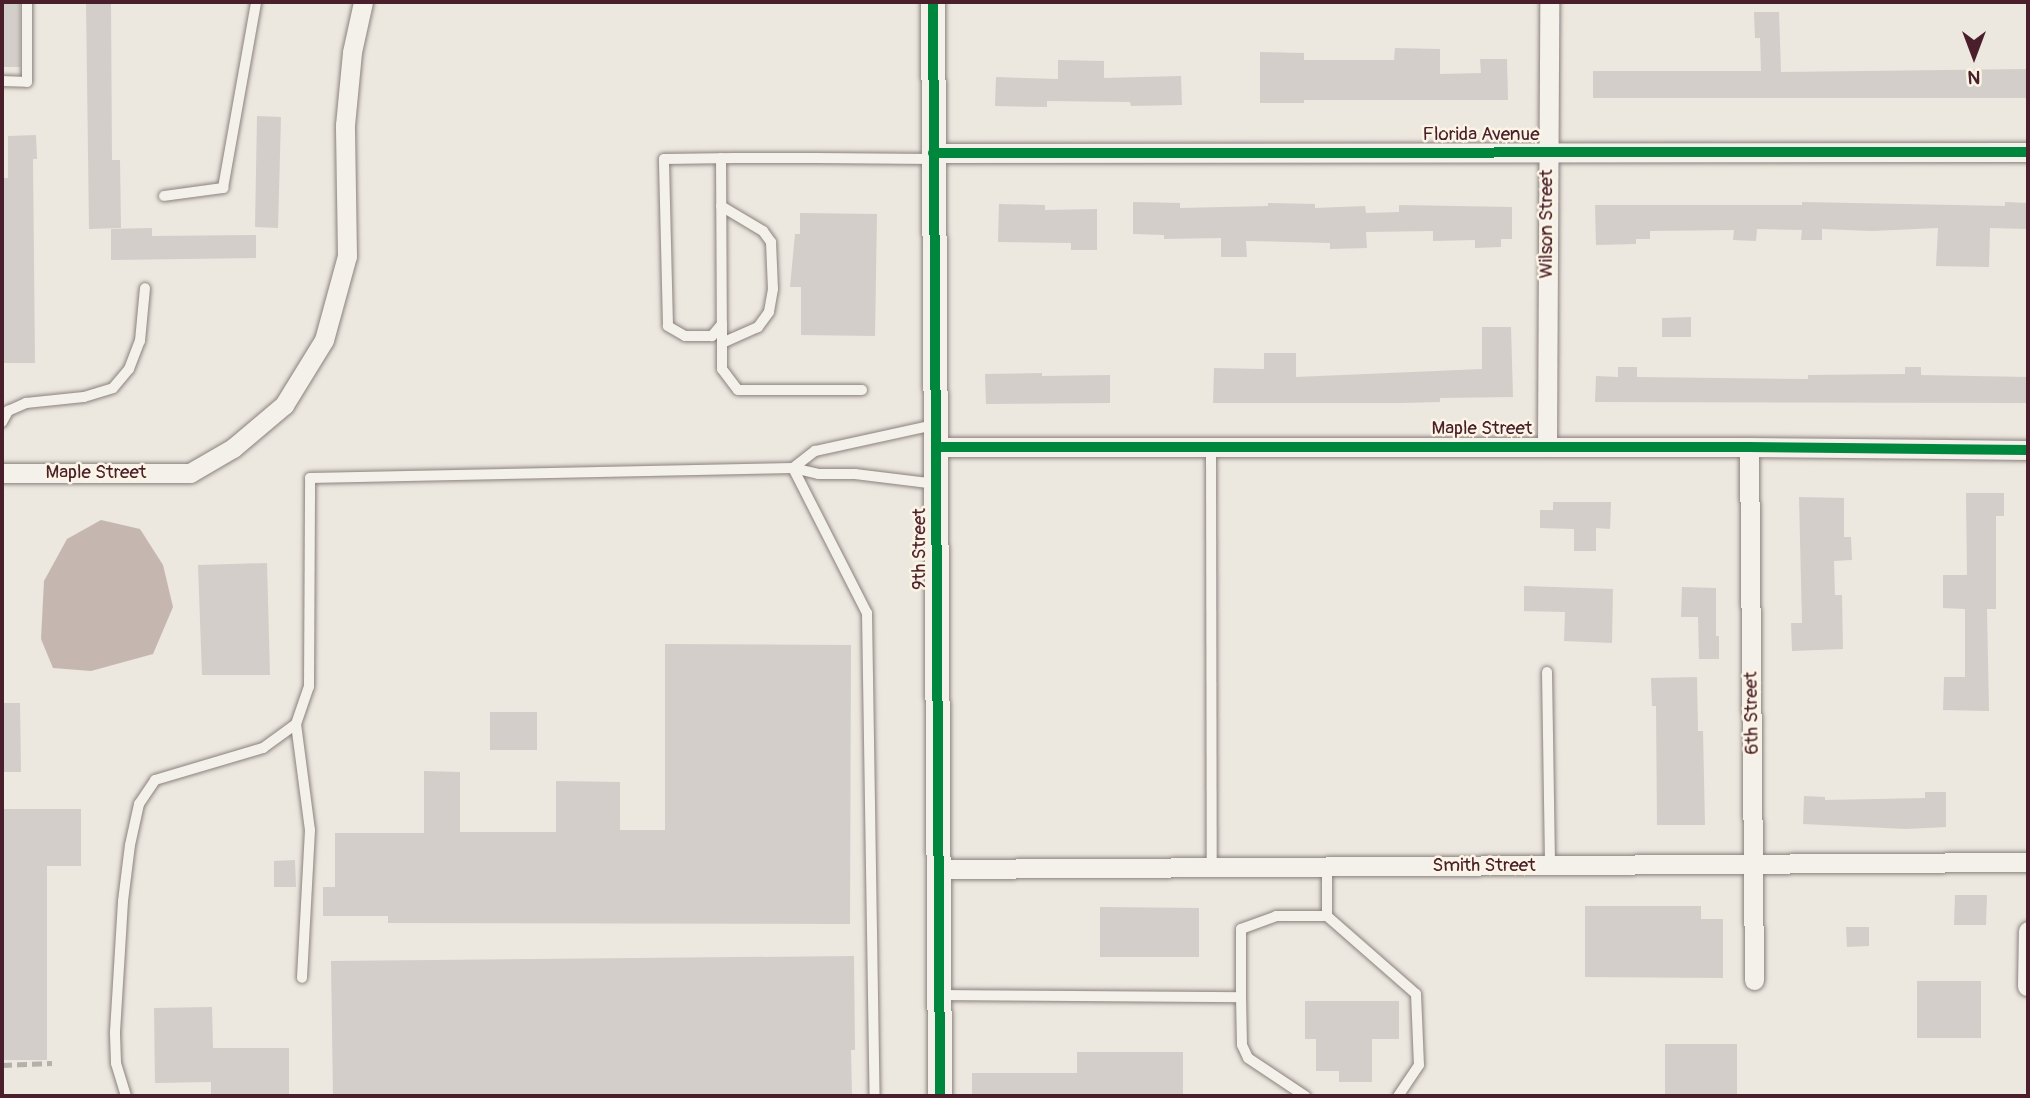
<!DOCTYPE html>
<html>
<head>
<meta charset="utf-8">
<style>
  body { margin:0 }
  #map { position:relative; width:2030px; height:1098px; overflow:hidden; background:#ece7df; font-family:Pangolin,sans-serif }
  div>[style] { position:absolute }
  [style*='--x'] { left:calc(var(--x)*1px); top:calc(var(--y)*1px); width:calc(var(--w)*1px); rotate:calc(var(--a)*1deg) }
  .water>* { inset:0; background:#c6b6b0 }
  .building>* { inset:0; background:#d3cec9 }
  .roads { filter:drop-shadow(0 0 2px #8b817f) drop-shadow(0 0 2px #8b817f) }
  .service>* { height:10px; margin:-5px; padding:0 5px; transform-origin:5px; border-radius:5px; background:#f4f0ea }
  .minor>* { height:19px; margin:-9.5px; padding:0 9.5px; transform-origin:9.5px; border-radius:9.5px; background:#f4f0ea }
  .tertiary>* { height:24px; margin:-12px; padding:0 12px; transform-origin:12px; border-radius:12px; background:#f4f0ea }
  .rail>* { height:5px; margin-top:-2.5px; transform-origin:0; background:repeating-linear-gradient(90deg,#b6afac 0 10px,transparent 0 15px) }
  .cycleway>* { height:10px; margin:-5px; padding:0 5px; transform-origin:5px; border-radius:5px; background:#00873e }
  span { translate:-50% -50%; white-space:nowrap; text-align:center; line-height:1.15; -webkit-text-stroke:5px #fcf5e5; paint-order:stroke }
  .street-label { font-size:19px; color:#4a1f2b }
  .frame { position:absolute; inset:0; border:4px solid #4a1f2b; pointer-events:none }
  .north { position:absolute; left:1939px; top:21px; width:70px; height:70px; -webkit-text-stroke:5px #fcf5e5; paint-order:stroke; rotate:180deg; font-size:19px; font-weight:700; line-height:28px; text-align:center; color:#4a1f2b }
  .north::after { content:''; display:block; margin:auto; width:24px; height:32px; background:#4a1f2b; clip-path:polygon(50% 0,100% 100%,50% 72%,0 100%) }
</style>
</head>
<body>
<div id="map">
  <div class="water">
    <i style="clip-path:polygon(101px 520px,140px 529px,163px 565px,173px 607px,153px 654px,91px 671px,53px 668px,41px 639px,44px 581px,67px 539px)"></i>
  </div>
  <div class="building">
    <i style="clip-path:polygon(2px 2px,20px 2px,20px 67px,2px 67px)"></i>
    <i style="clip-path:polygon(86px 2px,111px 2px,112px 160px,120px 160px,121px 228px,89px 229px)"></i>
    <i style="clip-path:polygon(1754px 12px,1779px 12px,1781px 72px,2028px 69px,2028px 98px,1593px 98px,1593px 71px,1761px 71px,1760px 38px,1755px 38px)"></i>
    <i style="clip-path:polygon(1395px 48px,1440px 49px,1440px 74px,1481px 73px,1480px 59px,1507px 59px,1508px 100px,1304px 100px,1304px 103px,1260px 103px,1260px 52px,1304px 53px,1304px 60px,1394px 60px)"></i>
    <i style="clip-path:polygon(1058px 60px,1104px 61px,1104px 78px,1181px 76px,1182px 105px,1131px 106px,1130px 102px,1047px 101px,1047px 107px,995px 106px,996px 77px,1058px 79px)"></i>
    <i style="clip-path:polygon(257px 116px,281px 117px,278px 228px,255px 227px)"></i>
    <i style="clip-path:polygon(36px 135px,37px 159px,33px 159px,35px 363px,2px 363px,2px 178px,8px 178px,8px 136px)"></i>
    <i style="clip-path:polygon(1133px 202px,1180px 203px,1180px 208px,1268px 206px,1268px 203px,1315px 204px,1315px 208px,1365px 206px,1366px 213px,1399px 212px,1399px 205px,1512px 207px,1512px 239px,1501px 239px,1501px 247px,1475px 248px,1475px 240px,1433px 241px,1433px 231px,1366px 232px,1367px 248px,1330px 249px,1330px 243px,1246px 241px,1247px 257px,1221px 257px,1221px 238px,1164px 239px,1164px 235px,1133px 234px)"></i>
    <i style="clip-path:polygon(1802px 202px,2005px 206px,2005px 202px,2028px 203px,2028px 229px,1990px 228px,1989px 267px,1936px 266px,1938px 228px,1872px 231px,1822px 229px,1822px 240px,1801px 240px,1802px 230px,1757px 229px,1756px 241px,1733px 240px,1734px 230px,1650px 231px,1650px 239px,1636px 239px,1636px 244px,1596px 245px,1595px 205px,1802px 205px)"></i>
    <i style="clip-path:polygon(999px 204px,1045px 205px,1045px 210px,1097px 209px,1097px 250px,1071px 250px,1071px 243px,998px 242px)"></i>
    <i style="clip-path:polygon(800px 213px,877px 214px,875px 336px,801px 335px,801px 287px,790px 287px,795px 234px,800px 234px)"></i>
    <i style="clip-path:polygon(152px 228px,152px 236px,256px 235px,256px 258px,111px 260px,111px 229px)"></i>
    <i style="clip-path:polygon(1691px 317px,1691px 337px,1662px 337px,1662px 318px)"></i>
    <i style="clip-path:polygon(1482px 327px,1511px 327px,1513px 397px,1440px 398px,1440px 402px,1401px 403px,1213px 403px,1214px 368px,1264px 369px,1264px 353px,1296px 353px,1296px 377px,1482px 369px)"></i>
    <i style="clip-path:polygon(1618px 367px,1637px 367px,1637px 377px,1808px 379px,1808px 375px,1905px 374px,1905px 367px,1921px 367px,1921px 375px,2028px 377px,2028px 403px,1595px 402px,1596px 376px,1618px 377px)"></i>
    <i style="clip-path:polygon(1042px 373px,1042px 376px,1110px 375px,1110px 403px,986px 404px,985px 374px)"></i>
    <i style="clip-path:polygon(1966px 493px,2004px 493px,2004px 516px,1996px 516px,1996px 609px,1987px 609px,1989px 711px,1943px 710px,1944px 677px,1965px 677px,1965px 609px,1943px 608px,1943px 575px,1967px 575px)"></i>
    <i style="clip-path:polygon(1799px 497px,1844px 498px,1844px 537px,1851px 537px,1852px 560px,1834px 561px,1835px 595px,1842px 595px,1843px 649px,1792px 651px,1791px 623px,1802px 623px)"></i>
    <i style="clip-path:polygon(1553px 502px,1611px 502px,1610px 529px,1596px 528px,1596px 551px,1574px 551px,1574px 529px,1540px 528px,1540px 510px,1553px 510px)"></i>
    <i style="clip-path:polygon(267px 563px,270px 675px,202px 675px,198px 565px)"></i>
    <i style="clip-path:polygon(1524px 586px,1613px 589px,1612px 643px,1564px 641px,1565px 612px,1524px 611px)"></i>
    <i style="clip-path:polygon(1682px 587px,1716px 588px,1716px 636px,1719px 636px,1719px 659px,1699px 659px,1698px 617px,1681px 617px)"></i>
    <i style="clip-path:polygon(665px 644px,851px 645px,850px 924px,388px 923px,388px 916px,323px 916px,323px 887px,335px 887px,335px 833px,424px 833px,424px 771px,460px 772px,460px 832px,556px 832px,556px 781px,620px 782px,620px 830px,665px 830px)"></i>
    <i style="clip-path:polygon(1697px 677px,1698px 731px,1703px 731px,1705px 825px,1657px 825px,1656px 706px,1652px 706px,1651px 678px)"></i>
    <i style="clip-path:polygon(2px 703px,20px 703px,21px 772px,2px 772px)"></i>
    <i style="clip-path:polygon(490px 712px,537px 712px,537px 750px,490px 750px)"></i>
    <i style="clip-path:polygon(1925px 792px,1946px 792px,1946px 827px,1906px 829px,1803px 824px,1804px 796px,1825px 797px,1825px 800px,1925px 798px)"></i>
    <i style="clip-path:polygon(2px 809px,81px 809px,81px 866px,47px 866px,47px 1060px,2px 1060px)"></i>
    <i style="clip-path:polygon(295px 860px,296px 887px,274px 887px,274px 861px)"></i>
    <i style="clip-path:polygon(1955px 895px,1987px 895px,1986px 925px,1954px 925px)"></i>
    <i style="clip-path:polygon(1585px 906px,1701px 906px,1701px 919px,1723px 919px,1723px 978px,1585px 977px)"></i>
    <i style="clip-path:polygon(1100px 907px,1199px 908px,1199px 957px,1100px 957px)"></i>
    <i style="clip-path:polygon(1846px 927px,1869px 927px,1869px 946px,1847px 947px)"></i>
    <i style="clip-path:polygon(854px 956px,855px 1050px,851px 1050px,852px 1096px,333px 1096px,331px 961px)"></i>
    <i style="clip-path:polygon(1917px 981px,1981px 981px,1981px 1038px,1917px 1038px)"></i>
    <i style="clip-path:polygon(1305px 1001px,1399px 1001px,1399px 1039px,1372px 1039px,1372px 1082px,1339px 1082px,1339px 1071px,1316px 1071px,1316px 1039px,1305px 1039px)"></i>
    <i style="clip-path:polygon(212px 1007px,213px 1048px,289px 1048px,289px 1096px,211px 1096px,211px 1082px,155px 1083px,154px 1008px)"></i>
    <i style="clip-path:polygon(1665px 1044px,1737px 1044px,1737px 1096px,1665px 1096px)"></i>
    <i style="clip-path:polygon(1077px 1052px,1183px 1052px,1183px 1096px,972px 1096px,972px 1073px,1077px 1073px)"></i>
  </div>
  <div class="roads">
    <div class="service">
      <i style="--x:2;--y:81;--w:25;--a:2"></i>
      <i style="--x:27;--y:82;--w:80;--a:-90"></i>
      <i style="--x:721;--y:158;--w:166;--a:89.7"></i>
      <i style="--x:722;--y:324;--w:16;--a:130"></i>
      <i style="--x:712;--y:336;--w:27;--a:180"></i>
      <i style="--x:685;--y:336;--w:20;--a:-150"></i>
      <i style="--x:668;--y:326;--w:167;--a:-91.4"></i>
      <i style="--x:664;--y:159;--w:71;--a:-0.8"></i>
      <i style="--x:735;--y:158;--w:80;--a:0"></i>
      <i style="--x:815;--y:158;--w:118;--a:0.5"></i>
      <i style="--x:164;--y:196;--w:60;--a:-7.7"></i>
      <i style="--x:223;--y:188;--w:189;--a:-79.9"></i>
      <i style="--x:721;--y:206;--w:49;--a:30.8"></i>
      <i style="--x:763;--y:231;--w:14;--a:54"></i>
      <i style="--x:771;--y:242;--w:47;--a:87.6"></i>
      <i style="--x:773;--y:289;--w:23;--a:100"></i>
      <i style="--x:769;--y:312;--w:19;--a:126"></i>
      <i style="--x:758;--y:327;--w:39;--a:156"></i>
      <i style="--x:722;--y:324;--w:45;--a:90"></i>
      <i style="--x:722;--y:369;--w:26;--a:53"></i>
      <i style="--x:738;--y:390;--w:124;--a:0"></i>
      <i style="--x:2;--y:422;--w:13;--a:-61"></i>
      <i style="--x:8;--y:411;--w:20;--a:-24"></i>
      <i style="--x:26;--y:403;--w:58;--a:-5.9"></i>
      <i style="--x:84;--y:397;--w:30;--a:-17"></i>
      <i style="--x:113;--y:388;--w:25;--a:-50"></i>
      <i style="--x:129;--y:369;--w:30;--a:-69"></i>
      <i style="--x:140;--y:341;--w:53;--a:-84.6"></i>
      <i style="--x:1211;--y:447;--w:421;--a:89.9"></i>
      <i style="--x:793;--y:468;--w:163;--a:63"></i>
      <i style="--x:867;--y:613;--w:483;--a:89.1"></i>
      <i style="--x:793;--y:468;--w:28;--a:-38"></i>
      <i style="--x:815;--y:451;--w:122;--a:-12.3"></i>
      <i style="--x:1547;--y:672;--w:194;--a:89.1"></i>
      <i style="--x:296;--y:724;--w:107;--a:82.5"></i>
      <i style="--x:310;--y:830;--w:148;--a:93.1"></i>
      <i style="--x:1327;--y:916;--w:118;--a:41.2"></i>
      <i style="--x:1416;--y:994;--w:71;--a:87.6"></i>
      <i style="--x:1419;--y:1065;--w:37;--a:124"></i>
      <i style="--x:940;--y:995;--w:301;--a:0.4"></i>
      <i style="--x:1241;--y:997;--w:68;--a:-90"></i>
      <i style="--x:1241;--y:929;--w:37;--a:-20"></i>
      <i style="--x:1276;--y:916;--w:51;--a:0"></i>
      <i style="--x:1327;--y:916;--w:49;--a:-90"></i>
      <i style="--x:1241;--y:997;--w:48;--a:88.8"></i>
      <i style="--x:1242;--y:1045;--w:14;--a:65"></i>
      <i style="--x:1248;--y:1058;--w:69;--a:33.7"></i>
      <i style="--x:126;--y:1096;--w:34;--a:-107"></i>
      <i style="--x:116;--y:1063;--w:31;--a:-92"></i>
      <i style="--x:115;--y:1032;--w:131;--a:-86.5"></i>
      <i style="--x:123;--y:901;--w:56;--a:-82.9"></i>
      <i style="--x:130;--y:845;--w:42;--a:-77.6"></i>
      <i style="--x:139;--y:804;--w:29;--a:-56"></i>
      <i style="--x:155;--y:780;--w:113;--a:-16.5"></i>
      <i style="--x:263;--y:748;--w:41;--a:-36"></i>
      <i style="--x:296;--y:724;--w:39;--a:-71"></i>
      <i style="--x:309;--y:687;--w:209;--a:-89.7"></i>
      <i style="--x:310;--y:478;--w:483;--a:-1.2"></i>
      <i style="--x:793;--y:468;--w:26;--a:13"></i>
      <i style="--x:818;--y:474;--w:37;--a:0"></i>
      <i style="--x:855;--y:474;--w:82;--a:7"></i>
    </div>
    <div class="minor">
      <i style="--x:933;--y:153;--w:1095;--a:-0.05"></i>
      <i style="--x:937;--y:447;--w:812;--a:0"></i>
      <i style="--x:1749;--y:447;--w:279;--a:0.6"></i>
      <i style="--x:1547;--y:447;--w:445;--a:-89.7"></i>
      <i style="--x:1749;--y:447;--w:533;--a:89.46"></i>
      <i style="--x:2;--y:473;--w:188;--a:0"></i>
      <i style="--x:190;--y:473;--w:50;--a:-30.2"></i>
      <i style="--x:233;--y:448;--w:67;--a:-40.1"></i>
      <i style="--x:284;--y:405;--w:76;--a:-58.4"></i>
      <i style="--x:324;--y:340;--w:87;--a:-74.7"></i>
      <i style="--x:347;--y:256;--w:131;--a:-90.9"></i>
      <i style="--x:345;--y:125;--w:73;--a:-84.5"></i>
      <i style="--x:352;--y:52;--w:51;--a:-77.6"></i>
      <i style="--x:940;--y:869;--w:1088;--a:-0.37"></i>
      <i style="--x:2027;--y:986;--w:55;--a:-89"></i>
    </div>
    <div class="tertiary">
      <i style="--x:933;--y:2;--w:1094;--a:89.63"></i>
    </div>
  </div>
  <div class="rail">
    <i style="--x:2;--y:1065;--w:50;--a:-2.3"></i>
  </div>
  <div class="cycleway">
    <i style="--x:933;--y:2;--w:1094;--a:89.63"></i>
    <i style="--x:933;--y:153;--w:1095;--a:-0.05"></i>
    <i style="--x:937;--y:447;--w:812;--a:0"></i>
    <i style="--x:1749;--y:447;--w:279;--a:0.6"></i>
  </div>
  <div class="street-label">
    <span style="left:1481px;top:135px">Florida Avenue</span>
    <span style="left:1547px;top:224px;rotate:-90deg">Wilson Street</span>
    <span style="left:1482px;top:429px">Maple Street</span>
    <span style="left:96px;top:473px">Maple Street</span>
    <span style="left:920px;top:549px;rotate:-90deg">9th Street</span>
    <span style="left:1752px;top:713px;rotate:-91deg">6th Street</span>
    <span style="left:1484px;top:866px">Smith Street</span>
  </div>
  <div class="frame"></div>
  <div class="north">N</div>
</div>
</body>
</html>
